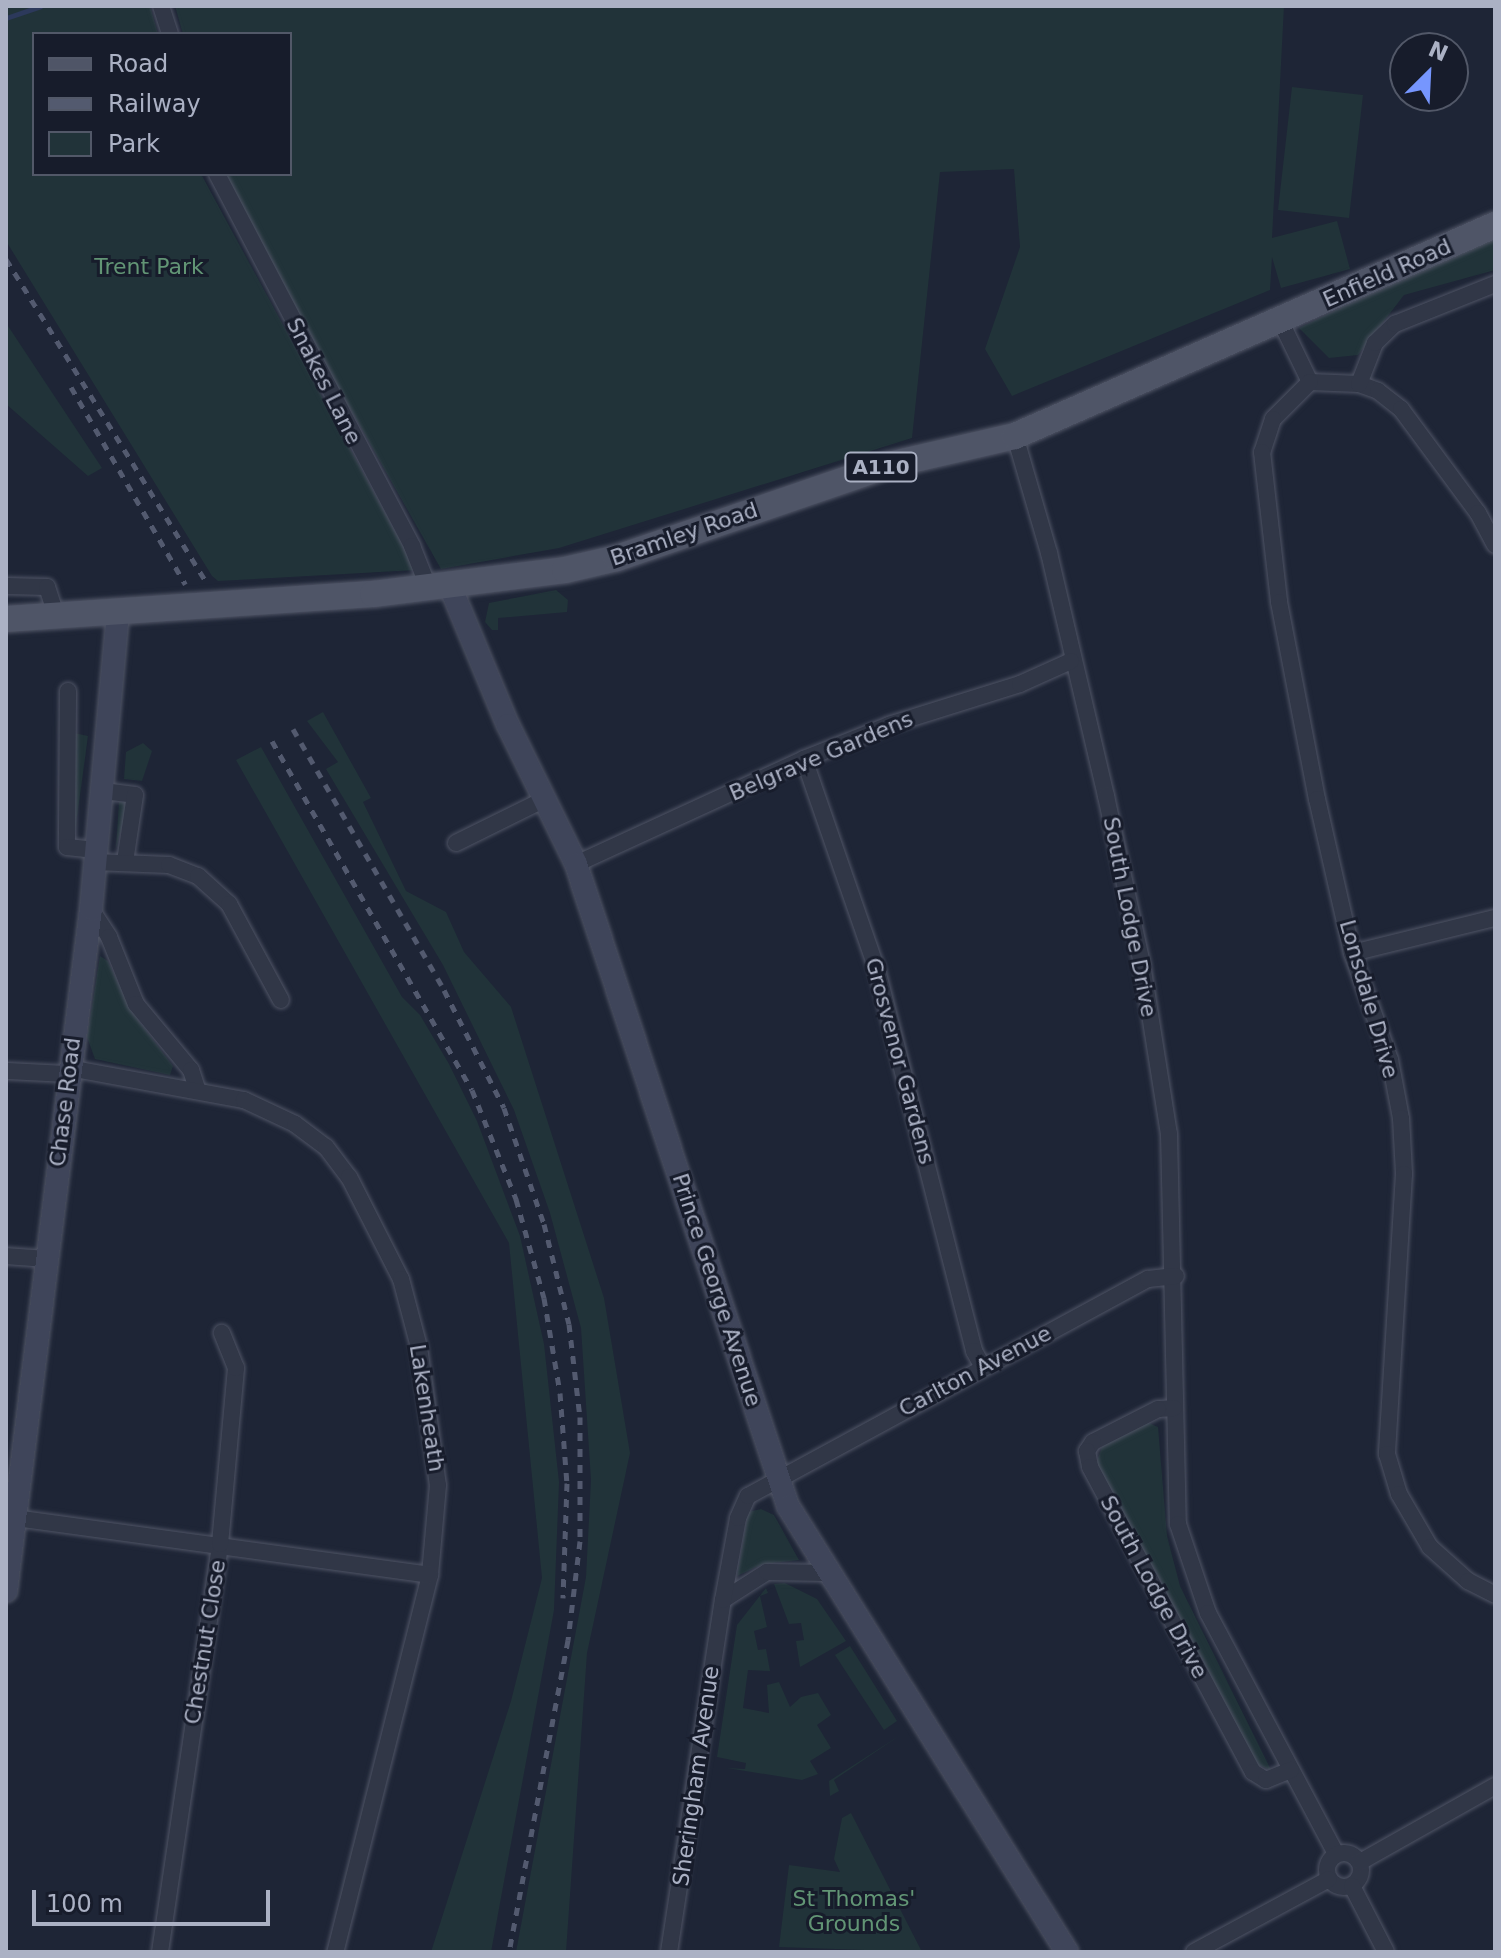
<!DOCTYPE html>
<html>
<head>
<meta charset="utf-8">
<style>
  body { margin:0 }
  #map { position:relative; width:1501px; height:1958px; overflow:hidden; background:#1e2536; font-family:"DejaVu Sans",sans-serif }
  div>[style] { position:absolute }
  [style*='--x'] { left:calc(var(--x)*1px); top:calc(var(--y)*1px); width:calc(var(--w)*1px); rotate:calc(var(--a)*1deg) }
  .green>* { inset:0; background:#213339 }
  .stream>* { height:5px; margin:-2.5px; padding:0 2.5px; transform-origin:2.5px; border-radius:2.5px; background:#2c395b }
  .roads { filter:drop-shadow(0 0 2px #4f5465) drop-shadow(0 0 2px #4f5465) }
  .street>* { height:16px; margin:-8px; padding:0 8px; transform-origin:8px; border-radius:8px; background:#313747 }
  .street>.ring { margin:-8px; padding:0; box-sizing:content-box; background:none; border:16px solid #313747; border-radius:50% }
  .secondary>* { height:22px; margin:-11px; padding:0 11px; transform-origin:11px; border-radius:11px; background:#3f455a }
  .primary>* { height:26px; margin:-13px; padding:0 13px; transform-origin:13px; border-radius:13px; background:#4f5567 }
  .rail>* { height:5px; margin-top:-2.5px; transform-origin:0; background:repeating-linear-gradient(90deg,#535a6f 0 8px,transparent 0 16px) }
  span { translate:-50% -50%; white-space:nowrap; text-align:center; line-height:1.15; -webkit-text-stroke:6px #171c2b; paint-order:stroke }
  .shield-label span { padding:2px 6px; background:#171c2b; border:2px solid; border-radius:6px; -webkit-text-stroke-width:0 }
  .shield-label { font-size:20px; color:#abb1c4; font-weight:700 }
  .park-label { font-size:22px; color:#629575 }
  .street-label { font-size:22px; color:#abb1c4 }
  .frame { position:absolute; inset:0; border:8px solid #abb1c4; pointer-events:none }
  .legend { position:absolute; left:32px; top:32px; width:260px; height:144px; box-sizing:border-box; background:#171c2b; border:2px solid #525868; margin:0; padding:10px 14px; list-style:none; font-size:24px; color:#abb1c4 }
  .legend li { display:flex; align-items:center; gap:16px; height:40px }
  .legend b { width:40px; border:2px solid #525868 }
  .north { position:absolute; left:1389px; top:32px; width:80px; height:80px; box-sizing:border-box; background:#171c2b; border:2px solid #525868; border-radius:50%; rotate:24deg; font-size:22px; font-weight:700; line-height:32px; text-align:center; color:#abb1c4 }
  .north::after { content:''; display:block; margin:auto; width:28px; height:36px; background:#7696fe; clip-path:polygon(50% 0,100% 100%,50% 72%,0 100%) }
  .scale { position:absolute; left:32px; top:1890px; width:238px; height:36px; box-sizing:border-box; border:4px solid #abb1c4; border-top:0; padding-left:10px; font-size:24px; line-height:28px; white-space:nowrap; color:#abb1c4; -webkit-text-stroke:6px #171c2b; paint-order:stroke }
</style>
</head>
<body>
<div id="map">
  <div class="green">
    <i style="clip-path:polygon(6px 6px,150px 6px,158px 34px,34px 34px,34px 174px,201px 174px,416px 570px,218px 581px,212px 576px,6px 241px)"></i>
    <i style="clip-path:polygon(175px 6px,1284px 6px,1272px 238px,1337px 221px,1350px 269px,1281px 288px,1272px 257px,1270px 290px,1012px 396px,985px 349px,1020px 247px,1014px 169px,940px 172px,912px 438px,559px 548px,441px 569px,217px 174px,290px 174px,290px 34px,183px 34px)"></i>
    <i style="clip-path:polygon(1292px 87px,1363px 95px,1349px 218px,1278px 210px)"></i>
    <i style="clip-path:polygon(1495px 232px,1495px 270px,1404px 295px,1358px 355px,1329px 358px,1299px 328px)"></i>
    <i style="clip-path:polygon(6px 323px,102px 468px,88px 476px,6px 404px)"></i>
    <i style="clip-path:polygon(556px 590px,568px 600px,567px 612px,498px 618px,498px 630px,492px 630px,485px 622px,489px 603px)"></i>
    <i style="clip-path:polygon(323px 712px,371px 798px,363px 802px,406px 891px,446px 912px,464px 952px,511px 1007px,604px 1298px,630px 1453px,587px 1653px,566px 1952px,516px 1952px,586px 1577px,591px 1480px,581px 1328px,550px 1213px,514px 1110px,443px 965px,326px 769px,338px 762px,307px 721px)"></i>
    <i style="clip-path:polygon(74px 733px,88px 736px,75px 832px)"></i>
    <i style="clip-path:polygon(143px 743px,152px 751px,142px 781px,124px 779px,126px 752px)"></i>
    <i style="clip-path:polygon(261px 747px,402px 997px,420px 1015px,449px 1064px,477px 1121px,520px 1236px,544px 1344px,559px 1482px,554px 1610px,491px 1952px,431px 1952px,511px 1701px,542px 1578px,509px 1243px,236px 760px)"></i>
    <i style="clip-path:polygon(119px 802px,125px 802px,127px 810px,116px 848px)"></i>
    <i style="clip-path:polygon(100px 956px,108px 961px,132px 1012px,173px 1066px,170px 1075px,95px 1059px,87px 1037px)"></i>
    <i style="clip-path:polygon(1146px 1422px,1158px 1427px,1167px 1536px,1180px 1586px,1271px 1770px,1258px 1765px,1096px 1464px,1103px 1444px)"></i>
    <i style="clip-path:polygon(761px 1509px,774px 1515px,799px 1560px,763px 1564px,737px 1576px,748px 1512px)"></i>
    <i style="clip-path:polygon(785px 1583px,817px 1599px,846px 1641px,800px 1667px,796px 1641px,804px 1640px,801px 1623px,789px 1624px,774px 1584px)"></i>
    <i style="clip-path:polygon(766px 1588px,768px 1593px,760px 1596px,767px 1627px,754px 1631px,758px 1650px,766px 1649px,770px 1671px,748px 1670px,743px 1708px,769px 1713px,767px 1685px,779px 1682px,790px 1707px,801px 1697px,818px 1693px,831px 1715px,817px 1725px,831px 1748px,810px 1761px,818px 1774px,802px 1780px,727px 1768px,745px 1769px,746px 1763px,717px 1757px,737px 1625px)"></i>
    <i style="clip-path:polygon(850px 1646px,897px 1721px,884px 1730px,835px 1655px)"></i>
    <i style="clip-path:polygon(902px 1734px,834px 1780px,839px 1791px,830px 1796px,829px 1781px)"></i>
    <i style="clip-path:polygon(851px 1813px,922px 1952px,779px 1947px,789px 1865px,840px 1872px,834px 1859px,842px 1818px)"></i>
  </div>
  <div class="stream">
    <i style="--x:6;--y:18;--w:36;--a:-19"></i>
  </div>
  <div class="roads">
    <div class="street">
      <i style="--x:161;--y:6;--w:29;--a:72"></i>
      <i style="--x:217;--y:174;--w:420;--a:62.3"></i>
      <i style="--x:412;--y:546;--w:46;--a:68.4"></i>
      <i style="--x:1280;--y:320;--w:69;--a:64.2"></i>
      <i style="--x:1310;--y:382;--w:49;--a:2.3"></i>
      <i style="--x:1359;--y:384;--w:20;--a:20"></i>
      <i style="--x:1378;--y:391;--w:29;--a:38"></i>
      <i style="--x:1401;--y:409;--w:129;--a:53.5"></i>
      <i style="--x:1478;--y:513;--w:36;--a:62"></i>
      <i style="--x:1310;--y:382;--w:52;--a:135"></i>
      <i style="--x:1273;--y:419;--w:35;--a:108"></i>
      <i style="--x:1262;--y:452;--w:151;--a:83.5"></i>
      <i style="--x:1279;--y:602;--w:201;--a:79.1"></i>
      <i style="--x:1317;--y:799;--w:158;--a:77.2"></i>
      <i style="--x:1352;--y:953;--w:114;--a:70.4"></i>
      <i style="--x:1390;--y:1060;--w:59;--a:79.3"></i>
      <i style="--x:1401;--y:1118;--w:56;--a:86.9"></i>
      <i style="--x:1404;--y:1174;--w:281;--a:93.5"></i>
      <i style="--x:1387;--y:1454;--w:42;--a:73.3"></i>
      <i style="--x:1399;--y:1494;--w:61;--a:59.7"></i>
      <i style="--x:1430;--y:1547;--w:51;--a:41.8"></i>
      <i style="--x:1468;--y:1581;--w:30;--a:27"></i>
      <i style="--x:1359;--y:384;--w:44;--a:-68.7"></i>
      <i style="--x:1375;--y:343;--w:28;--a:-44"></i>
      <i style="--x:1395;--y:324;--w:108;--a:-21.8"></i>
      <i style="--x:1015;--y:436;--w:122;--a:73.8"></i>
      <i style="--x:1049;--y:553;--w:250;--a:76.8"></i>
      <i style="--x:1106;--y:796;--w:172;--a:77.9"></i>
      <i style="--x:1142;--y:964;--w:172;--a:81"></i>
      <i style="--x:1169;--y:1134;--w:390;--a:88.7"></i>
      <i style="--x:1178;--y:1524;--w:94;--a:71.4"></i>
      <i style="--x:1208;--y:1613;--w:273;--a:62"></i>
      <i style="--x:6;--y:586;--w:41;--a:1.4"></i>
      <i style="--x:47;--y:587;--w:28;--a:72"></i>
      <i style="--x:68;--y:691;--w:156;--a:90.4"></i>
      <i style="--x:67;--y:847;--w:29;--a:6"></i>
      <i style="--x:804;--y:759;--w:223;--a:70.9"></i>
      <i style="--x:877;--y:970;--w:393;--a:75.7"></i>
      <i style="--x:974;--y:1351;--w:18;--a:61"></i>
      <i style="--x:103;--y:791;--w:32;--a:7"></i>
      <i style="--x:135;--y:795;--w:68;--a:98.5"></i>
      <i style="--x:456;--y:843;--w:99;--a:-26.3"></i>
      <i style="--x:94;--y:862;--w:75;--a:2.3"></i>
      <i style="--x:169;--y:865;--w:31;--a:21"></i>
      <i style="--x:198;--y:876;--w:42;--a:42.1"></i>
      <i style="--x:229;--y:904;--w:109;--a:61.6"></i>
      <i style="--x:576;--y:864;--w:251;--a:-24.7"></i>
      <i style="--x:804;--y:759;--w:92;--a:-21.8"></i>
      <i style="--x:889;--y:725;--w:137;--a:-17.4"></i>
      <i style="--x:1020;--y:684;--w:56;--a:-24.3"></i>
      <i style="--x:91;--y:909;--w:33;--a:57"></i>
      <i style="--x:109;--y:937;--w:72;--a:68.1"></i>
      <i style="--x:136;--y:1004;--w:86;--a:50.2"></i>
      <i style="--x:191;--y:1070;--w:22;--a:72"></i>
      <i style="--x:1352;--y:953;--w:147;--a:-13.8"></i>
      <i style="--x:69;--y:1068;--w:178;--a:10.4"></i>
      <i style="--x:244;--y:1100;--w:56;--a:25.2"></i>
      <i style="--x:295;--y:1124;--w:39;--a:37"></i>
      <i style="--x:326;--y:1147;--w:38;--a:53"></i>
      <i style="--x:349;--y:1177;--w:114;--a:63"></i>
      <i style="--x:401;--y:1279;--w:70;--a:75.2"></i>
      <i style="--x:419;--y:1347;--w:139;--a:82.2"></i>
      <i style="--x:438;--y:1485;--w:90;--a:95.1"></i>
      <i style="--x:430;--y:1575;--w:389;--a:104.1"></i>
      <i style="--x:6;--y:1071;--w:62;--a:2.8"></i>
      <i style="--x:6;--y:1256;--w:40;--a:4.3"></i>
      <i style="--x:1174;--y:1408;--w:16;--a:176"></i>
      <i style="--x:1158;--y:1409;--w:73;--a:153.1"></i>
      <i style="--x:1093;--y:1442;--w:11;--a:124"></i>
      <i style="--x:1087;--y:1451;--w:16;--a:79"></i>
      <i style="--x:1090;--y:1467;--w:346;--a:61.9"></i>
      <i style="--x:1253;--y:1772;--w:15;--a:32"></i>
      <i style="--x:1266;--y:1780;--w:27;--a:-22"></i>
      <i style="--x:15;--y:1518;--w:419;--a:7.8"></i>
      <i style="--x:723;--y:1600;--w:52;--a:-32.5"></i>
      <i style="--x:767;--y:1572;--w:61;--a:0.9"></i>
      <i class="ring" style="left:1327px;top:1853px;width:18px;height:18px"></i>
      <i style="--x:1360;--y:1862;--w:155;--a:-29.4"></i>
      <i style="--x:1352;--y:1886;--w:74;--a:62.7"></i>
      <i style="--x:160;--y:1952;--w:412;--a:-81.6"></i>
      <i style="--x:220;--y:1544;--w:177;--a:-84.8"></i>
      <i style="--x:236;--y:1368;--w:38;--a:-112"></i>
      <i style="--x:669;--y:1952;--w:356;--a:-81.3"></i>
      <i style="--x:723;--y:1600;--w:83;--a:-79.6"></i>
      <i style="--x:738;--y:1518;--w:24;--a:-66"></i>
      <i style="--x:748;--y:1496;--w:455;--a:-28.5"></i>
      <i style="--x:1148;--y:1279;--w:28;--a:-6"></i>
      <i style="--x:1194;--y:1952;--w:153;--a:-28.4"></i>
    </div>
    <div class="secondary">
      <i style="--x:450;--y:586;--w:151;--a:67.4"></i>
      <i style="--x:508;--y:725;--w:155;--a:63.9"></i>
      <i style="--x:576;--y:864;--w:676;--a:71.73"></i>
      <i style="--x:788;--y:1506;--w:526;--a:57.97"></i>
      <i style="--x:6;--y:1591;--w:687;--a:-82.9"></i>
      <i style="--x:91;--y:909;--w:297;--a:-84.8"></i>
    </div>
    <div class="primary">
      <i style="--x:6;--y:619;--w:368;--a:-3.9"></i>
      <i style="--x:373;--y:594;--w:193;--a:-7.1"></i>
      <i style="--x:565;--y:570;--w:53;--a:-13"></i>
      <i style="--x:617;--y:558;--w:287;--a:-18.9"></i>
      <i style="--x:889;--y:465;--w:129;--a:-13"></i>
      <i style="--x:1015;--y:436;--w:524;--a:-23.73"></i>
    </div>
  </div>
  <div class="rail">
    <i style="--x:6;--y:259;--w:380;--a:58.2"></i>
    <i style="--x:71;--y:387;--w:228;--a:59.9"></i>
    <i style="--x:293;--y:729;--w:302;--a:59.9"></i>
    <i style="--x:444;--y:990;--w:132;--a:63"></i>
    <i style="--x:504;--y:1108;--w:123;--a:71"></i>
    <i style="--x:544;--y:1224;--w:103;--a:76"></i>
    <i style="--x:569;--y:1324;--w:94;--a:83.3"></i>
    <i style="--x:580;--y:1417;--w:124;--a:90"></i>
    <i style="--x:580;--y:1541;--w:100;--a:96.9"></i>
    <i style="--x:568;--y:1640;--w:318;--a:100.7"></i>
    <i style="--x:272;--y:741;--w:402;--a:60.2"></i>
    <i style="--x:472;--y:1090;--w:118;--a:68"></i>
    <i style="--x:516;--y:1199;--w:103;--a:74.2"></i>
    <i style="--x:544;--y:1298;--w:96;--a:80.4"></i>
    <i style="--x:560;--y:1393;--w:90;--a:85.6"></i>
    <i style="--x:567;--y:1483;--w:115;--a:92"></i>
  </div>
  <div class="shield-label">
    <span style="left:881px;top:467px">A110</span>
  </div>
  <div class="park-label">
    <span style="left:149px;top:267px">Trent Park</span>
    <span style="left:854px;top:1911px">St Thomas'<br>Grounds</span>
  </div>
  <div class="street-label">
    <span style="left:1387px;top:273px;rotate:-24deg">Enfield Road</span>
    <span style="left:324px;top:381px;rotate:63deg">Snakes Lane</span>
    <span style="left:684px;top:534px;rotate:-19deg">Bramley Road</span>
    <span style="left:821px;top:756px;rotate:-23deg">Belgrave Gardens</span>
    <span style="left:1130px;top:917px;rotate:79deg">South Lodge Drive</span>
    <span style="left:1369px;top:999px;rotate:74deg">Lonsdale Drive</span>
    <span style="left:900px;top:1061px;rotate:75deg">Grosvenor Gardens</span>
    <span style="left:65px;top:1102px;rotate:-83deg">Chase Road</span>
    <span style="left:717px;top:1290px;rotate:72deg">Prince George Avenue</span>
    <span style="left:975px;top:1371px;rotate:-28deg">Carlton Avenue</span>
    <span style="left:427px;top:1408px;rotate:81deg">Lakenheath</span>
    <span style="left:1154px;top:1587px;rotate:62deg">South Lodge Drive</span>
    <span style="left:205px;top:1642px;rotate:-81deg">Chestnut Close</span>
    <span style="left:696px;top:1776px;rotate:-82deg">Sheringham Avenue</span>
  </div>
  <div class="frame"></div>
  <ul class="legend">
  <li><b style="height:10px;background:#4f5567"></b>Road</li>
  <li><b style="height:10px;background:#535a6f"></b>Railway</li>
  <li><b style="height:22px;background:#213339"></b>Park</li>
  </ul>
  <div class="north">N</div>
  <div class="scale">100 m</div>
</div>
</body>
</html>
